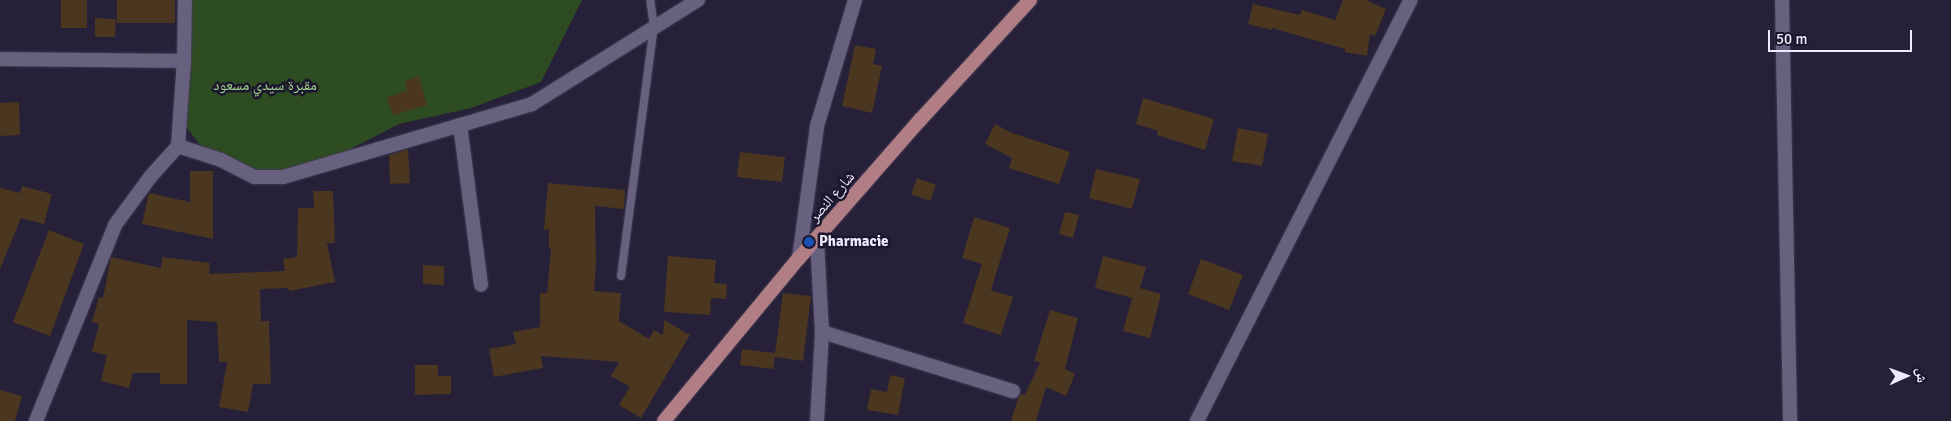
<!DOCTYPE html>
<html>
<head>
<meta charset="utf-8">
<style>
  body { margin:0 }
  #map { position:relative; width:1951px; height:421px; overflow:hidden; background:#262039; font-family:Signika,"Noto Naskh Arabic",sans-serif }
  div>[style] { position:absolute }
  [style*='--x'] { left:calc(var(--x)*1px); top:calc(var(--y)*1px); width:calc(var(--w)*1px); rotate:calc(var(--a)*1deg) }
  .green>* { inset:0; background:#2d4c21 }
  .building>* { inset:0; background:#4b361f }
  .roads { filter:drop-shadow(0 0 1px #403a50) drop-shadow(0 0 1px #403a50) }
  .service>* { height:8px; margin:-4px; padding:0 4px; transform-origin:4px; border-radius:4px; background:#67617f }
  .minor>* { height:14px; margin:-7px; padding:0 7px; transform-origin:7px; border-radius:7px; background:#67617f }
  .tertiary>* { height:14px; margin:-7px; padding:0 7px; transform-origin:7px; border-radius:7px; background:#67617f }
  .primary>* { height:14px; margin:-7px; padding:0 7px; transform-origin:7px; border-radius:7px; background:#b07e84 }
  .dots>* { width:14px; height:14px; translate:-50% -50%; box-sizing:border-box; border:2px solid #1c162e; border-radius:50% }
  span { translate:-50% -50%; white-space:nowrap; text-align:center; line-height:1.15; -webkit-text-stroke:5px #1c162e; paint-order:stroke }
  .park-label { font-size:15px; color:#a0d58c }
  .street-label { font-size:15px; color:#eeebfc }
  .poi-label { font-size:15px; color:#eeebfc; font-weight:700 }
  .left { translate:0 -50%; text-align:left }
  .north { position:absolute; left:1881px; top:351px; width:50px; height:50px; -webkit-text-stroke:4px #1c162e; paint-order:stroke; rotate:88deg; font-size:14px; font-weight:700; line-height:20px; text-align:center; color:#eeebfc }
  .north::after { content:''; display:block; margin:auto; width:18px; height:22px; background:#eeebfc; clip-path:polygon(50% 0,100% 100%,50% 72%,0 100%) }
  .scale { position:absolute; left:1768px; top:30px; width:144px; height:22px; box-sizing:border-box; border:2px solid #eeebfc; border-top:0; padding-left:6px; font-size:15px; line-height:18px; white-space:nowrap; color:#eeebfc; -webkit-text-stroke:4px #1c162e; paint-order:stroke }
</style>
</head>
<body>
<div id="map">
  <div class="green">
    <i style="clip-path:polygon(180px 0,582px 0,541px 82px,471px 108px,399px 124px,335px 157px,267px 173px,238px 169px,205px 151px,179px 118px)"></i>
  </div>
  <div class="building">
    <i style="clip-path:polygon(61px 0,87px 0,87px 28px,61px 28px)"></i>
    <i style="clip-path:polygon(117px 0,175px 0,175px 23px,117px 23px)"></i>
    <i style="clip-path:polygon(1343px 0,1366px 0,1386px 9px,1375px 36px,1370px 34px,1367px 56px,1345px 52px,1345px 49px,1272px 28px,1272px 30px,1248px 24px,1253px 4px,1300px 15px,1302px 10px,1335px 20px)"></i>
    <i style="clip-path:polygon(95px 18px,116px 19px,115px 37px,95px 37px)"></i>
    <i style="clip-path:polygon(855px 45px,876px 49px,873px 64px,882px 66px,872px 113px,842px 106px)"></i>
    <i style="clip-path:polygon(419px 76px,427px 105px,393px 115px,387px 97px,407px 91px,405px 81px)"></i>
    <i style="clip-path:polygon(1143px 98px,1214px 119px,1205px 150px,1157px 135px,1158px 131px,1136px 124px)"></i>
    <i style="clip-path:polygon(19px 102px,20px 135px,0 136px,0 103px)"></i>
    <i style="clip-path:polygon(995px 124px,1012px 133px,1070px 152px,1059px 184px,1009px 168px,1012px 158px,985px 144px)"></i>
    <i style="clip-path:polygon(1238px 128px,1268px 134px,1262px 166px,1232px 161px)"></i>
    <i style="clip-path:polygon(408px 149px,410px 183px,390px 184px,389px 155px)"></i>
    <i style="clip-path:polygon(740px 152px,785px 157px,782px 182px,737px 177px)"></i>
    <i style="clip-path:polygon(1096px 169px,1140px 179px,1132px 209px,1089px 198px)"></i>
    <i style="clip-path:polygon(190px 171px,213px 171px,213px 239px,142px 224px,149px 193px,190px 202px)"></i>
    <i style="clip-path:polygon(917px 178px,936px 185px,930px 201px,911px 194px)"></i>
    <i style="clip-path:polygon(548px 183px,625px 190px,624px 209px,595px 206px,596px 264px,594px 291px,621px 293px,619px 321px,649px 339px,654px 330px,663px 335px,664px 320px,690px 335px,641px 418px,619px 405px,630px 387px,611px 376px,619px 362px,541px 356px,543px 368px,494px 377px,489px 349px,516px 344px,513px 332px,540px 327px,540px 293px,547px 293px,551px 248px,549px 248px,549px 229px,544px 230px)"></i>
    <i style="clip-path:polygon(22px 186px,52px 194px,44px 224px,21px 218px,0 269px,0 188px,20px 193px)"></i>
    <i style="clip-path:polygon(313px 191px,333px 191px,335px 243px,327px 243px,335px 282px,289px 291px,288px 288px,260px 289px,261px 321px,269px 321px,271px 384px,253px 384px,248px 412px,219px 407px,227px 362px,219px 362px,217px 322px,187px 320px,187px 384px,160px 384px,160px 373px,133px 373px,129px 388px,101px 381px,107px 355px,92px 352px,99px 324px,92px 322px,99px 297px,103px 298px,111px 257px,161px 268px,162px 257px,210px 263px,209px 274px,285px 271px,283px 259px,297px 257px,298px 208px,314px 208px)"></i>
    <i style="clip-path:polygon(1065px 212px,1079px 215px,1073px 238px,1059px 234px)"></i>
    <i style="clip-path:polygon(974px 217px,1010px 228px,991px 290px,1013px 297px,1001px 335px,963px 323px,982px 264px,962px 258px)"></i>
    <i style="clip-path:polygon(49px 230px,84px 244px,50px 336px,13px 322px)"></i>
    <i style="clip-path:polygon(668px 256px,716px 260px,714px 283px,727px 284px,726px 299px,711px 298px,710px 315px,664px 312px)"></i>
    <i style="clip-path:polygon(1103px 256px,1146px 267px,1140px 288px,1161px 294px,1150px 338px,1123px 331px,1132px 298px,1095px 288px)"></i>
    <i style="clip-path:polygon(1201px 259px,1243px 275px,1229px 310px,1188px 294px)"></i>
    <i style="clip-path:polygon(423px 265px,444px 266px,444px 285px,423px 284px)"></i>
    <i style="clip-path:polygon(783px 293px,811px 296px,803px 361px,775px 357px,773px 369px,740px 365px,742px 349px,775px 353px)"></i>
    <i style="clip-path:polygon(1050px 310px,1078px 318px,1065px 369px,1075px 374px,1066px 396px,1046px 387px,1036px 421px,1011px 421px,1018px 398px,1021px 394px,1025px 395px,1040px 362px,1034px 361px)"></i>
    <i style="clip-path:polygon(415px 365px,438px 365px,438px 376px,451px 376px,451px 394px,415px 395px)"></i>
    <i style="clip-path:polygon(890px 375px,905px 378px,898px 415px,867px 410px,871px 389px,887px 392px)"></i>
    <i style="clip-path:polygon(0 390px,22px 396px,15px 421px,0 421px)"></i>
  </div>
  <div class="roads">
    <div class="service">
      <i style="--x:621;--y:276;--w:251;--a:-82.5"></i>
      <i style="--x:654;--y:27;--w:27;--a:-98"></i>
    </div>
    <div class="minor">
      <i style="--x:1782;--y:0;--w:421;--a:88.9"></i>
      <i style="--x:0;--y:59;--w:184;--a:0.6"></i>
      <i style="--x:460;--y:125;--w:161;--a:82.5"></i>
      <i style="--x:178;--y:146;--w:85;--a:-86"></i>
      <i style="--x:184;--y:61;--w:61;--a:-89.1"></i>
      <i style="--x:817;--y:240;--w:92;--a:86.9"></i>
      <i style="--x:822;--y:332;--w:89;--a:93.2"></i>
      <i style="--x:822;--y:332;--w:200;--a:17.2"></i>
      <i style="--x:1197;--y:421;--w:472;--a:-63.1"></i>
    </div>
    <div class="tertiary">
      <i style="--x:799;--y:258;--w:133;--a:-82.2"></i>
      <i style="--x:817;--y:126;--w:132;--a:-73.2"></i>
      <i style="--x:36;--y:421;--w:211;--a:-68"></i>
      <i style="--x:115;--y:225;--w:61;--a:-53.7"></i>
      <i style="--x:151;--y:176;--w:40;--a:-48"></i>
      <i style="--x:178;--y:146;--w:45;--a:18"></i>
      <i style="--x:221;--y:160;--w:38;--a:27"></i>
      <i style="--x:255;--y:177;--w:28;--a:0"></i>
      <i style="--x:283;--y:177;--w:259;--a:-16.3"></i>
      <i style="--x:532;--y:104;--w:196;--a:-32.1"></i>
    </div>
    <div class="primary">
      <i style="--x:664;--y:421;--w:212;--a:-50.4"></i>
      <i style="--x:799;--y:258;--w:184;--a:-48.8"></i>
      <i style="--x:920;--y:120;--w:163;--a:-47.5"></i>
    </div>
  </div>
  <div class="dots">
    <i style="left:809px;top:242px;background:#1a4fb4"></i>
  </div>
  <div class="park-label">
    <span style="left:265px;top:86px">مقبرة سيدي مسعود</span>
  </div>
  <div class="street-label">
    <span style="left:832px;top:197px;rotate:-49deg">شارع النصر</span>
  </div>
  <div class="poi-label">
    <span class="left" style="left:819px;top:242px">Pharmacie</span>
  </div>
  <div class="north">ش</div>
  <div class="scale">50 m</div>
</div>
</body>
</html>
